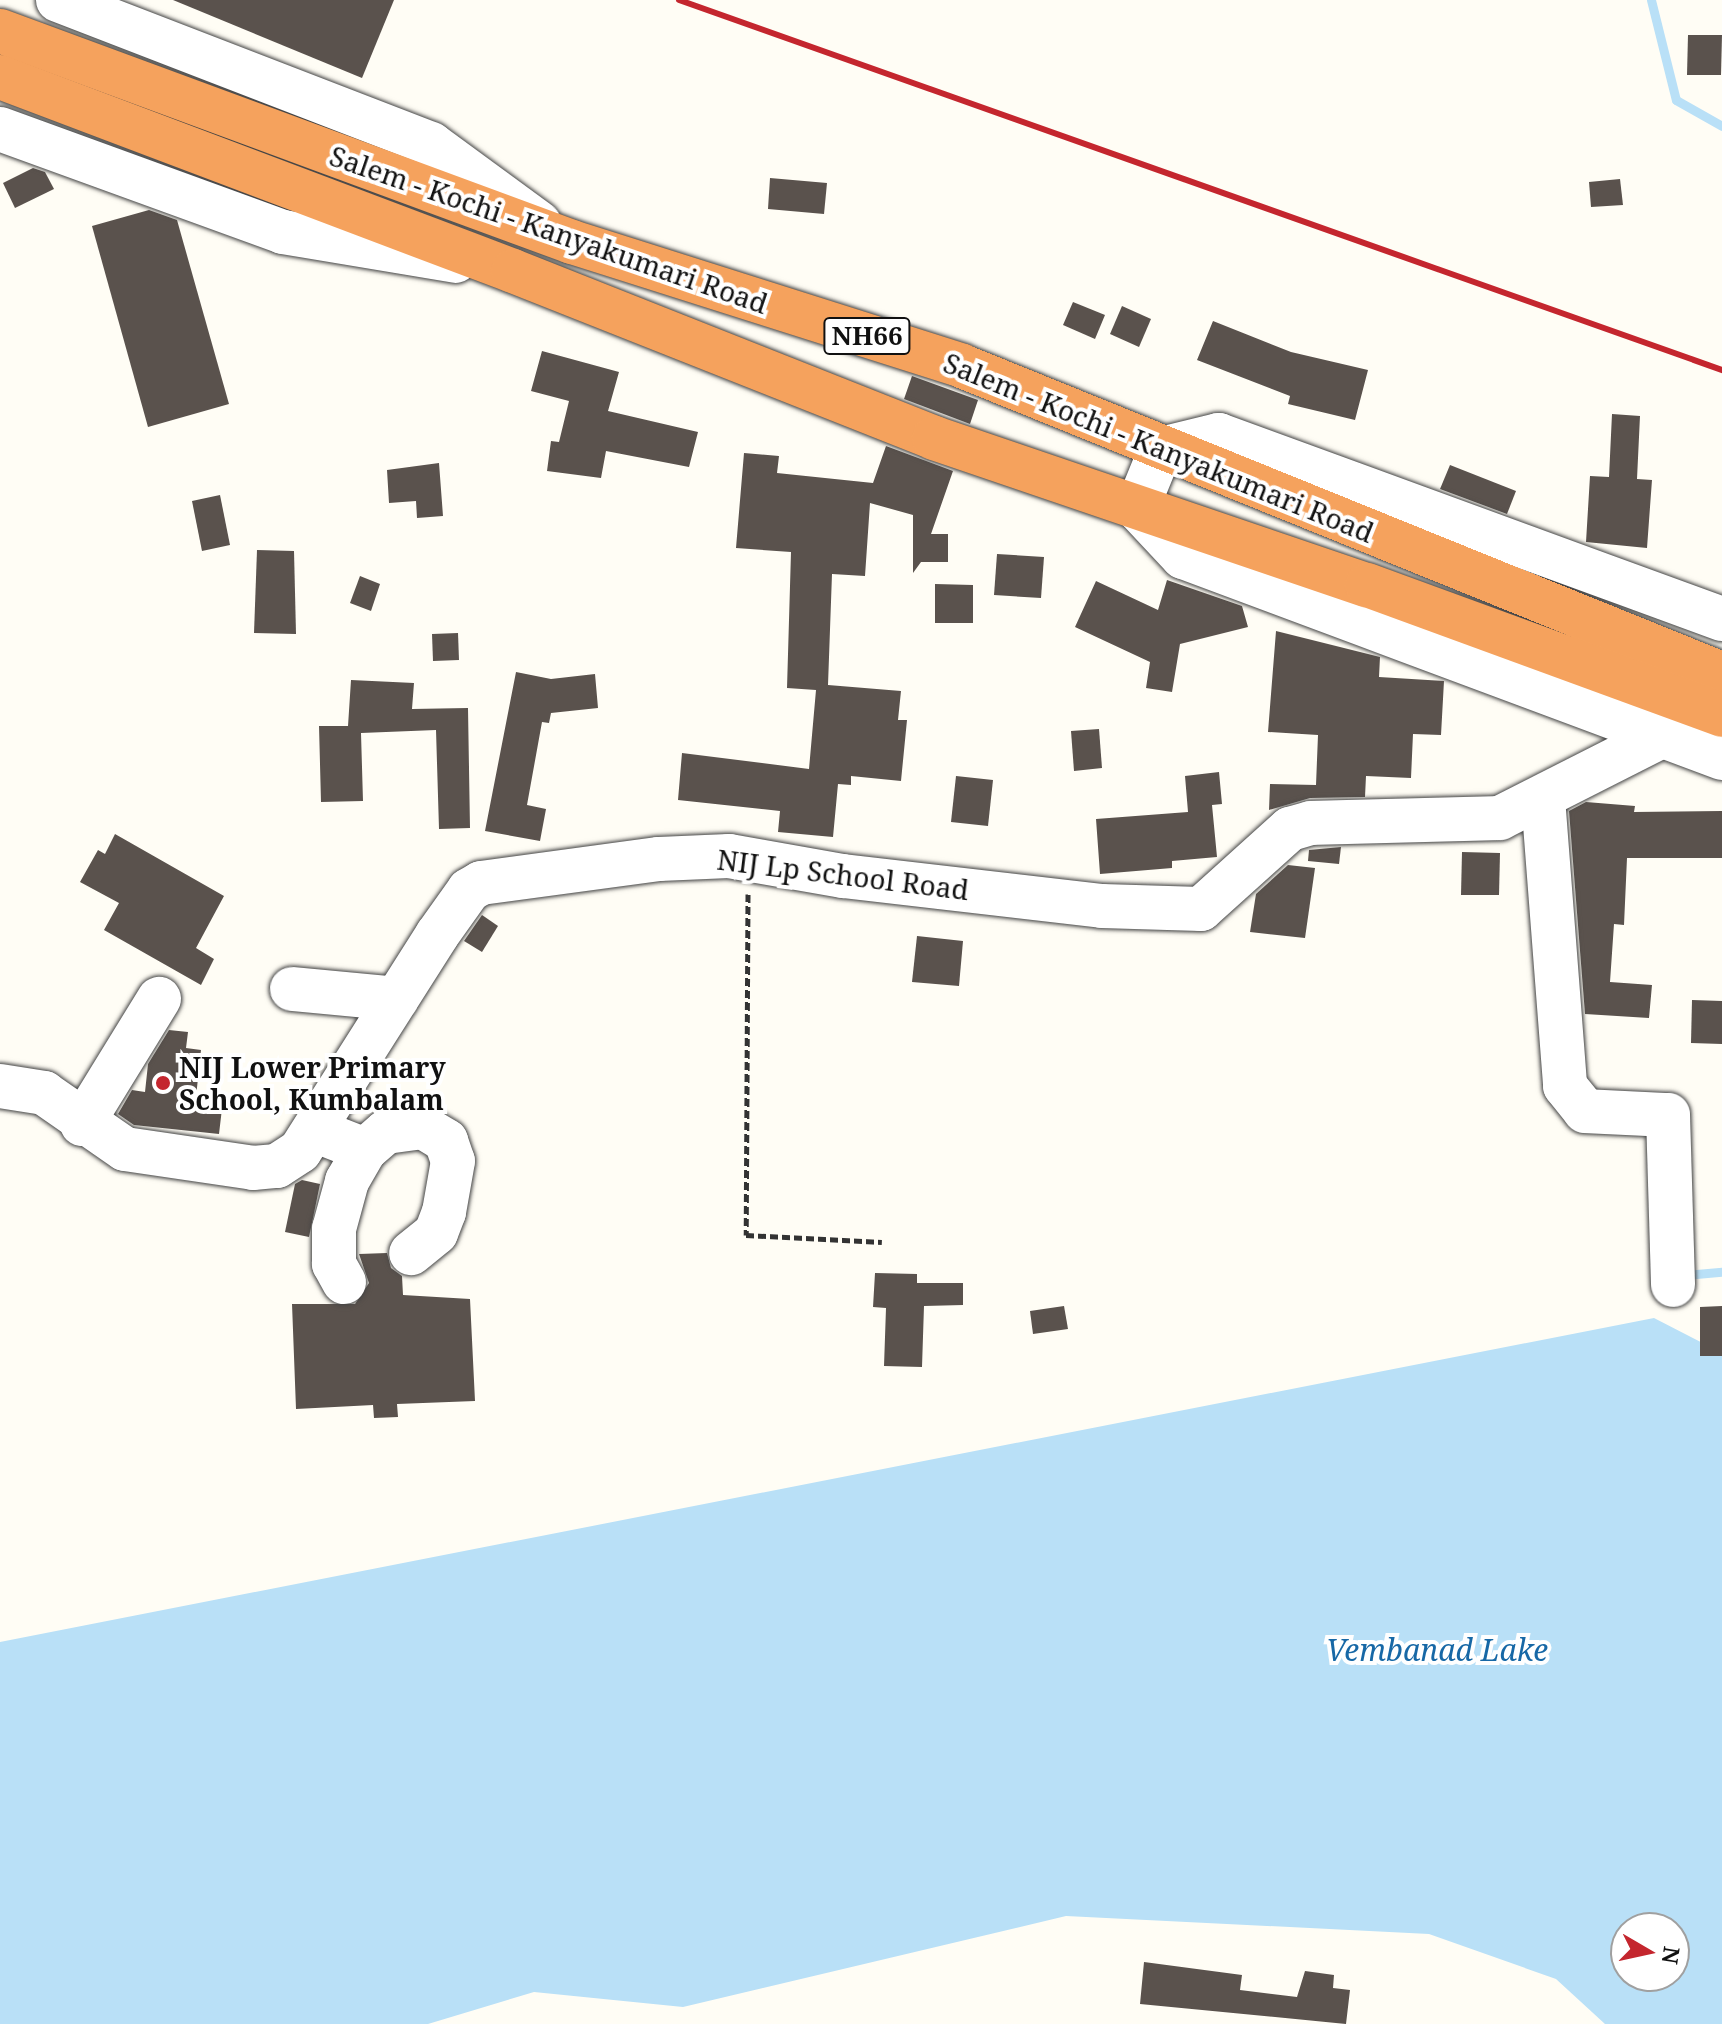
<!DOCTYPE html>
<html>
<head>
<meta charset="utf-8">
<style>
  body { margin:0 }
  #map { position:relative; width:1722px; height:2024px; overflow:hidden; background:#fffdf5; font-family:"Noto Serif",serif }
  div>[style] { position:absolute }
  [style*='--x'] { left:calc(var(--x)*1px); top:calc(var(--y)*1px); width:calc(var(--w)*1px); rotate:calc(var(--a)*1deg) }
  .water>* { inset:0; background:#b9e0f7 }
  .stream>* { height:9px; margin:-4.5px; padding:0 4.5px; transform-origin:4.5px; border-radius:4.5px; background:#b9e0f7 }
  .building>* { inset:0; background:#5a524d }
  .path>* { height:5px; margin-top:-2.5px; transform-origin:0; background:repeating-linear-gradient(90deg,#333 0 8px,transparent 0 12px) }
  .roads { filter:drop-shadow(0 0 2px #444) drop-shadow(0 0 2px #444) }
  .minor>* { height:44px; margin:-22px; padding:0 22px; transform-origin:22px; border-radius:22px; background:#fff }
  .highway>* { height:44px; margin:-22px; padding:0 22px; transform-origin:22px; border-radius:22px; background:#f5a25d }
  .rail>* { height:6px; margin:-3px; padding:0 3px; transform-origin:3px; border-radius:3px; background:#c4262e }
  .dots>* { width:22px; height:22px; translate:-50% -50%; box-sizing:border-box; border:4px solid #fff; border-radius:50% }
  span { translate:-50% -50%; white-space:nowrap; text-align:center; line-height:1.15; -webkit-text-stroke:8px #fff; paint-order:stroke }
  .shield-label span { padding:2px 6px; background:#fff; border:2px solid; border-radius:6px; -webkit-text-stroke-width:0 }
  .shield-label { font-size:26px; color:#111; font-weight:700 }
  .street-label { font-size:28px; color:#111 }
  .poi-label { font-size:28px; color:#111; font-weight:700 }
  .left { translate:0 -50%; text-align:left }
  .water-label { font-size:30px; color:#1768a6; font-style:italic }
  .north { position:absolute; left:1610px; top:1912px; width:80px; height:80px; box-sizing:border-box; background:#fff; border:2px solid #a0a0a0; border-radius:50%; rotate:99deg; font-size:22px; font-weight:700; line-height:32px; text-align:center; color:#111 }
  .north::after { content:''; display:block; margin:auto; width:28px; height:36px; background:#c4262e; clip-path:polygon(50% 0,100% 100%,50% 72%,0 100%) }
</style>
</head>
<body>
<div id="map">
  <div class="water">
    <i style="clip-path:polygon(evenodd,1654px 1318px,1722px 1353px,1722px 2024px,1605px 2024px,1556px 1979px,1429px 1934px,1066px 1916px,683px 2007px,534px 1992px,428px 2024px,0 2024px,0 1642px,1654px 1318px,1626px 1928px,1674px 1928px,1674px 1976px,1626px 1976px,1626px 1928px)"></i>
  </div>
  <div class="stream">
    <i style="--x:1651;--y:0;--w:103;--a:76"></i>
    <i style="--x:1676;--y:100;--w:53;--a:29.5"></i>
    <i style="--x:1685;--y:1275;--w:37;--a:-5"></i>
  </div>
  <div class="building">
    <i style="clip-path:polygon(173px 0,394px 0,362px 78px)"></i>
    <i style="clip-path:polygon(1688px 35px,1722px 35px,1721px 75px,1687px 75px)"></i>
    <i style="clip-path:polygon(33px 168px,45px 172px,54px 189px,15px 208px,3px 183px)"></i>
    <i style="clip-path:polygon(770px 178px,827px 183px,824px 214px,768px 209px)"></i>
    <i style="clip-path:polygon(1620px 179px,1623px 205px,1591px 207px,1589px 182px)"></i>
    <i style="clip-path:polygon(149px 210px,177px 220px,229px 404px,148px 427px,92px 226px)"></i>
    <i style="clip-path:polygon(1073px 302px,1105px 315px,1095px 339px,1063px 325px)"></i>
    <i style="clip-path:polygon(1122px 306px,1151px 319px,1139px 347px,1110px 334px)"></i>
    <i style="clip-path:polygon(1213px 321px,1291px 352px,1368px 370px,1355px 420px,1288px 404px,1290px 396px,1197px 360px)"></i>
    <i style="clip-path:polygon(542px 351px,619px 372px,608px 411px,698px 432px,689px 467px,606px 451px,601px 478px,547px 471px,551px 441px,559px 442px,569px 401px,531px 391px)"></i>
    <i style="clip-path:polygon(912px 376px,978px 400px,970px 424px,904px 399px)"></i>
    <i style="clip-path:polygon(1612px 414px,1640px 416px,1637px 479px,1652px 480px,1647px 548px,1586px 542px,1590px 476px,1609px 477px)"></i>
    <i style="clip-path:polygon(886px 446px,953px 471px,931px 534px,948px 534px,948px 562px,921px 562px,913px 573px,913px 515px,870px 503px,865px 576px,832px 574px,828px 685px,901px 691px,898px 720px,907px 720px,901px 781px,851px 776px,851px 785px,838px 784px,833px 837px,778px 832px,780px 811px,678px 800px,682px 753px,809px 769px,816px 690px,787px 688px,791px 552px,736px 548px,744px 453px,779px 456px,777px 473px,873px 483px)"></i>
    <i style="clip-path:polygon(439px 463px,443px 516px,417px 518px,416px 501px,389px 503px,387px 470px)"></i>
    <i style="clip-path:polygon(1450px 465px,1516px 491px,1507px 514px,1440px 489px)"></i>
    <i style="clip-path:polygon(220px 495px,230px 545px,202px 551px,192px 501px)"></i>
    <i style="clip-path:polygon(257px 550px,294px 551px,296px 634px,254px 633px)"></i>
    <i style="clip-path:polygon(997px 554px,1044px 557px,1041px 598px,994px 595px)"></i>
    <i style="clip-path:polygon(360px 576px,380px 584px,371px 611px,350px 603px)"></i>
    <i style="clip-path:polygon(1167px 580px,1242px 606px,1248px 627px,1180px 644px,1172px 692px,1146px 688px,1150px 662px,1075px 627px,1096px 581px,1158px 610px)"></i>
    <i style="clip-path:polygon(935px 584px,973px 585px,973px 623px,935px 623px)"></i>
    <i style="clip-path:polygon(1276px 631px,1380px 657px,1379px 677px,1444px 681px,1441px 735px,1413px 734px,1411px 778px,1366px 776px,1365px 797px,1310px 798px,1269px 810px,1270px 784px,1316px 785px,1318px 735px,1268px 732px)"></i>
    <i style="clip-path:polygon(458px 633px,459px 660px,433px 661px,432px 634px)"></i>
    <i style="clip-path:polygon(516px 672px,551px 679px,595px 674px,598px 708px,551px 713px,549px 723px,542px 722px,527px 805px,546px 809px,540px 841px,485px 831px)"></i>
    <i style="clip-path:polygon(351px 680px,414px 683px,412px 709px,468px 708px,470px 828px,439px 829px,436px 730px,361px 733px,363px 801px,321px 802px,319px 726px,348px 726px)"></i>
    <i style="clip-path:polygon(1099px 729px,1102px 768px,1074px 771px,1071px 731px)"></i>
    <i style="clip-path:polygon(1219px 772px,1222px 804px,1212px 805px,1217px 857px,1172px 861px,1172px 868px,1100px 874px,1096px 819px,1188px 812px,1185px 776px)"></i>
    <i style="clip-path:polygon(956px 776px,993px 780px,988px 826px,951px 822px)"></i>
    <i style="clip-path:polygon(1586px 802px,1635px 806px,1634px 812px,1722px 811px,1722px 858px,1627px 858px,1624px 925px,1614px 924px,1610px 982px,1652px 985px,1649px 1018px,1585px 1014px,1569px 811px)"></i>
    <i style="clip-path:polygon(115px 834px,224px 896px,196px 948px,214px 959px,201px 985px,104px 930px,119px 903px,80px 882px,98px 850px,105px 854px)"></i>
    <i style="clip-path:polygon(1341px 847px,1339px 864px,1308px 861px,1309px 850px)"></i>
    <i style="clip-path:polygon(1462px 852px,1500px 853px,1499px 895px,1461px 895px)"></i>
    <i style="clip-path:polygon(1288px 865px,1315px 868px,1305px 938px,1250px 932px,1256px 894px)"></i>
    <i style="clip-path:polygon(482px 915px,498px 926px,482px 952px,464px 941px)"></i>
    <i style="clip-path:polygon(917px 936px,963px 941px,959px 986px,912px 982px)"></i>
    <i style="clip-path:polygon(1692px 1000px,1722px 1001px,1722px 1044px,1691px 1043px)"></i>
    <i style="clip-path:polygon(169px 1030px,188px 1032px,186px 1048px,201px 1050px,196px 1097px,223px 1100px,219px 1134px,134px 1125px,118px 1114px,132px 1090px,145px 1092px,148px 1064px)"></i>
    <i style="clip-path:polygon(302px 1180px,320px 1184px,309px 1237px,285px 1232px,295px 1184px)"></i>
    <i style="clip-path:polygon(387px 1253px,391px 1268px,402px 1276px,403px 1295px,470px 1299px,475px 1401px,397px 1404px,398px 1417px,374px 1418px,373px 1405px,296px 1409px,292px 1304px,355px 1304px,369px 1283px,359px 1254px)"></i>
    <i style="clip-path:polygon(875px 1273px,917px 1274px,917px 1283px,963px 1283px,963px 1305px,924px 1306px,922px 1367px,884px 1366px,886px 1308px,873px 1307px)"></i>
    <i style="clip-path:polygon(1064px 1306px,1068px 1329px,1033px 1334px,1030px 1311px)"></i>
    <i style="clip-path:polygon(1722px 1306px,1722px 1356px,1700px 1356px,1700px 1307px)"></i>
    <i style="clip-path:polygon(1144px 1962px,1242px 1975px,1240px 1990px,1297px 1997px,1305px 1971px,1334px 1975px,1333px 1988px,1350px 1990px,1346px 2024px,1140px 2004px)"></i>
  </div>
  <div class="path">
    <i style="--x:748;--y:894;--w:341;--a:90.3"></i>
    <i style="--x:746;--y:1235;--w:136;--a:2.9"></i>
  </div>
  <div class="roads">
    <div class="minor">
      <i style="--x:58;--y:0;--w:400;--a:21.1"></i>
      <i style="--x:431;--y:144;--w:134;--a:36.2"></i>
      <i style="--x:0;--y:129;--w:301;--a:20"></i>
      <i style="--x:283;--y:232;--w:175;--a:9.5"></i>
      <i style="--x:1722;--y:619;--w:536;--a:-159.91"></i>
      <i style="--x:1219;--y:435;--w:60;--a:166.4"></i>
      <i style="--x:1161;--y:449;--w:64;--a:112.1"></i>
      <i style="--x:1137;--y:508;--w:67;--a:46.8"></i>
      <i style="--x:1183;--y:557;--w:575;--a:20.45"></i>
      <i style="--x:1543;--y:798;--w:289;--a:85.6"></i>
      <i style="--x:1565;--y:1086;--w:32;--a:51"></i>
      <i style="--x:1585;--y:1111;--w:83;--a:2.8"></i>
      <i style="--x:1668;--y:1115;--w:170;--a:88.3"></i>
      <i style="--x:292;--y:989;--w:105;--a:5.4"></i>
      <i style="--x:0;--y:1086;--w:45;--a:9"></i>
      <i style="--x:44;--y:1093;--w:98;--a:34.7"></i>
      <i style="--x:125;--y:1149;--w:129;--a:8.4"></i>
      <i style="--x:253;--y:1168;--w:24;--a:-5"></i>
      <i style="--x:277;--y:1166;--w:27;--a:-33"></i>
      <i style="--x:300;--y:1151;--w:256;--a:-57.6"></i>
      <i style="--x:437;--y:935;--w:55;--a:-54.6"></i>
      <i style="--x:469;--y:890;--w:14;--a:-30"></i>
      <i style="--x:481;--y:883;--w:180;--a:-7.7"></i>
      <i style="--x:659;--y:859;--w:70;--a:-2.5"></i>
      <i style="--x:729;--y:856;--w:116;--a:10"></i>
      <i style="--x:843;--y:876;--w:261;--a:6.6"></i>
      <i style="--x:1102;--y:906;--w:99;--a:1.7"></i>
      <i style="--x:1201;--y:909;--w:120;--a:-42"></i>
      <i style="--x:1290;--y:829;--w:22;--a:-16"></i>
      <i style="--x:1311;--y:823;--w:189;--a:-1.5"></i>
      <i style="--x:1500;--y:818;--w:179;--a:-26.9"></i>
      <i style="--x:82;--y:1124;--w:147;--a:-58.4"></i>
      <i style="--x:314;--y:1130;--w:55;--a:21.4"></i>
      <i style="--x:365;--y:1150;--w:28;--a:-41"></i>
      <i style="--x:386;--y:1132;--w:37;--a:-8"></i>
      <i style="--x:423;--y:1127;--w:27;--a:31"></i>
      <i style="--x:446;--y:1141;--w:21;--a:71"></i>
      <i style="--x:453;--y:1161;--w:52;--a:100"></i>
      <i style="--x:444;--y:1212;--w:22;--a:111"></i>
      <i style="--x:436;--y:1233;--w:32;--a:141"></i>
      <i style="--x:344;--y:1282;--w:21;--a:-119"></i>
      <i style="--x:334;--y:1264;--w:35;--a:-90"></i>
      <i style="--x:334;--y:1229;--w:50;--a:-74.8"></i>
      <i style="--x:347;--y:1181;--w:36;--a:-60"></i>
    </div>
    <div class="highway">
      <i style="--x:0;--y:31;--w:610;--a:20.25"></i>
      <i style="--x:572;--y:242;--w:409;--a:17.6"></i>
      <i style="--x:962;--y:366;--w:820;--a:22.06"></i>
      <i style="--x:0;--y:77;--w:548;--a:20.71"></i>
      <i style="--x:513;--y:271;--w:453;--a:21.6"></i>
      <i style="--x:934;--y:438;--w:457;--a:18.8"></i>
      <i style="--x:1367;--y:585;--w:378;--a:20.1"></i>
    </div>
  </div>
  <div class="rail">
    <i style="--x:679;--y:0;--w:1107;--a:19.53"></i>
  </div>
  <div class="dots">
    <i style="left:163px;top:1083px;background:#c4262e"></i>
  </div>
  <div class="shield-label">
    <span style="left:867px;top:336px">NH66</span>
  </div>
  <div class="street-label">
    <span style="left:549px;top:229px;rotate:19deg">Salem - Kochi - Kanyakumari Road</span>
    <span style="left:1159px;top:447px;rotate:22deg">Salem - Kochi - Kanyakumari Road</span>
    <span style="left:843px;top:874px;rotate:7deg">NIJ Lp School Road</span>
  </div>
  <div class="poi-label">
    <span class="left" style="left:179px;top:1083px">NIJ Lower Primary<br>School, Kumbalam</span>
  </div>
  <div class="water-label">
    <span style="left:1437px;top:1650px">Vembanad Lake</span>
  </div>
  <div class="north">N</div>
</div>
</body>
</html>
